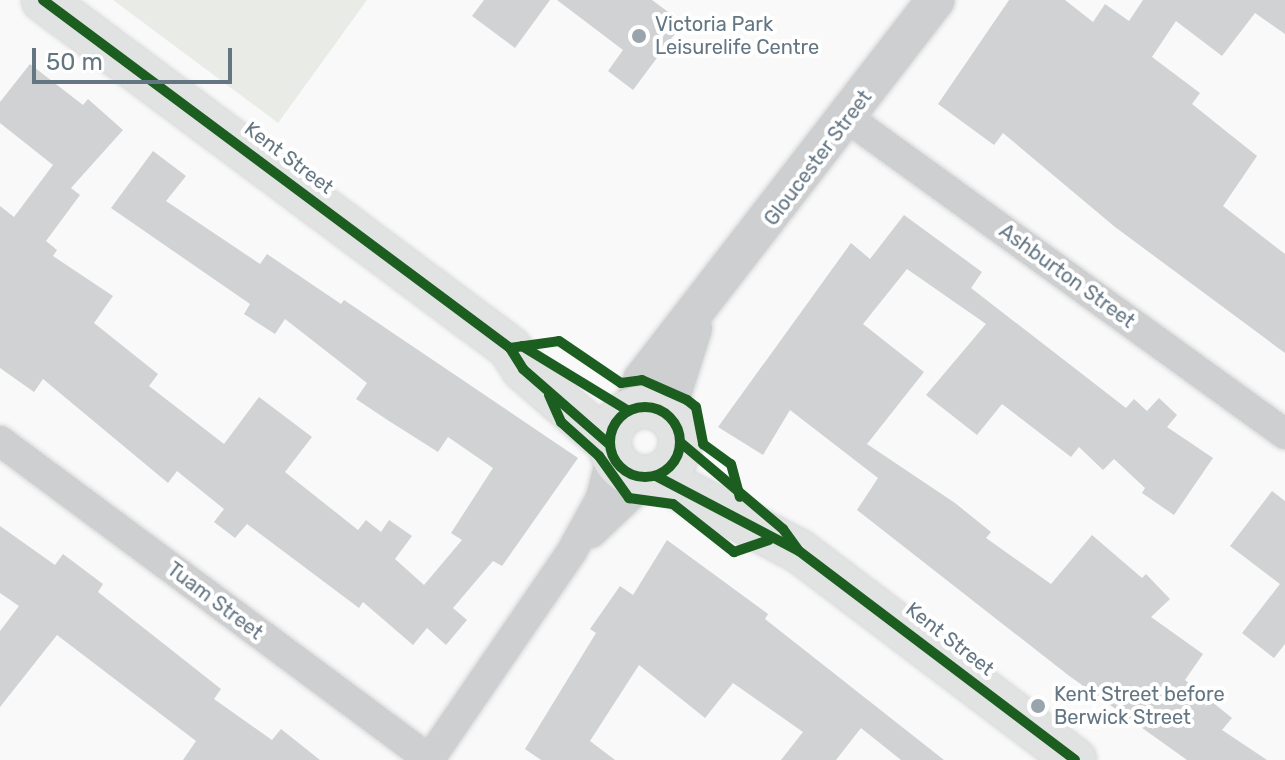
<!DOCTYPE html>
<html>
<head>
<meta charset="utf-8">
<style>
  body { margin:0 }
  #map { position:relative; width:1285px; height:760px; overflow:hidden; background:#f9f9f9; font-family:Rubik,sans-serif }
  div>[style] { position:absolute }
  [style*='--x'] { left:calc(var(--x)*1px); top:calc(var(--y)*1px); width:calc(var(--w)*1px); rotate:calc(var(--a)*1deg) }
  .green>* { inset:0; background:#e8ebe6 }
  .building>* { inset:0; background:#d0d2d3 }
  .roads { filter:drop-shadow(0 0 2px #d5d6d7) drop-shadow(0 0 2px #d5d6d7) }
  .minor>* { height:30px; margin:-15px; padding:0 15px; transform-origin:15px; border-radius:15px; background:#cecfd0 }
  .tertiary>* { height:38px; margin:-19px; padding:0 19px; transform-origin:19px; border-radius:19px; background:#cecfd0 }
  .secondary>* { height:42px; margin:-21px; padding:0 21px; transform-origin:21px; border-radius:21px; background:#e1e2e2 }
  .secondary>.ring { margin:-21px; padding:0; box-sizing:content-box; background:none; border:42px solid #e1e2e2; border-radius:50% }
  .cycleway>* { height:10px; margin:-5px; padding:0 5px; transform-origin:5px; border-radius:5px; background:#1b5e20 }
  .cycleway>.ring { margin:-5px; padding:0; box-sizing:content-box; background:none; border:10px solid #1b5e20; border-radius:50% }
  .dots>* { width:22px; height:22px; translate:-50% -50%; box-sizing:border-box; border:4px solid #fff; border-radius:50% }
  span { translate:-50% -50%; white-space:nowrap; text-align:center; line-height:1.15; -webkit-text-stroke:8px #fff; paint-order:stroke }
  .poi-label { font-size:20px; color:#657683 }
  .left { translate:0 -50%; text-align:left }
  .street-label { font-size:20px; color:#657683 }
  .scale { position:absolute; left:32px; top:48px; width:200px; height:36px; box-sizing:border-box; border:4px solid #657683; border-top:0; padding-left:10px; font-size:24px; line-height:28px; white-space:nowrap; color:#657683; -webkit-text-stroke:6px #fff; paint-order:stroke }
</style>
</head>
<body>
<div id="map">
  <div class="green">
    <i style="clip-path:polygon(113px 0,367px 0,278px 123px)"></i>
  </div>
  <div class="building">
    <i style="clip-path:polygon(484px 0,550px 0,515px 48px,472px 16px)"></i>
    <i style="clip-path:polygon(557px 0,652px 0,683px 23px,633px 90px,608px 71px,623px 50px)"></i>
    <i style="clip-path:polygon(1009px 0,1065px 0,1093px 22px,1105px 4px,1129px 21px,1143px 0,1285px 0,1285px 34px,1255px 13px,1222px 56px,1176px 21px,1152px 57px,1200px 93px,1192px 104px,1257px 156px,1223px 206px,1285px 254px,1285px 353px,1115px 227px,1003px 133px,994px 145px,938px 104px)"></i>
    <i style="clip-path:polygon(30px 64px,83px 105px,88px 99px,123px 130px,71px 188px,80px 195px,46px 241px,57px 250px,53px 256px,113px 296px,94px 323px,158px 374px,149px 386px,224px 444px,259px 397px,312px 437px,285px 472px,358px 530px,366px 520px,381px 532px,389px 520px,412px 536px,395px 559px,424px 585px,462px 540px,451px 533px,493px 468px,448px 437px,438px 452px,389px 421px,356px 399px,367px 383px,285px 319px,275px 334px,244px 314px,250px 304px,111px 208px,153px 151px,186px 176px,166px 201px,260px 264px,267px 254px,341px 304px,344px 300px,578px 458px,502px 566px,493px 561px,453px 608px,467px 620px,446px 645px,427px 628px,413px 645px,363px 602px,359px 608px,247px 524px,235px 538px,214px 522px,224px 509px,177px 471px,168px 483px,43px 379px,34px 392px,0 368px,0 206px,14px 217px,53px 165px,0 123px,0 102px)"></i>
    <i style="clip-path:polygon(904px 215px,982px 272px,971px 288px,1126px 408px,1134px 399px,1147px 411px,1159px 398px,1177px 415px,1167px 427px,1213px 458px,1174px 515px,1142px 493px,1145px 488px,1114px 459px,1103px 470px,1079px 447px,1071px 457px,1002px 404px,977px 435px,926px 395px,986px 324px,907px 269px,863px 324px,924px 372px,867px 444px,955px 503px,991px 532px,986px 538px,1051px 584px,1092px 535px,1142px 578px,1146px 574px,1170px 599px,1151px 617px,1203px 654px,1185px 680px,1232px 718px,1222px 730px,1267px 760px,1187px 760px,1068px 675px,857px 510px,878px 478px,790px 410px,763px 455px,718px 427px,851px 243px,870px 259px)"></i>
    <i style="clip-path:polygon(1272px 491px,1285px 501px,1285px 644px,1274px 658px,1242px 633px,1280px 584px,1230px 546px)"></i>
    <i style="clip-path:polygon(0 526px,55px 565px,63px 554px,103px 584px,98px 592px,221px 689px,214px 699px,272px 740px,281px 729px,320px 760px,183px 760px,196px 741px,57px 635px,0 707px,0 631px,19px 606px,0 593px)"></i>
    <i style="clip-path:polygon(667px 540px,768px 614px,765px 619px,944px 760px,901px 760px,861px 728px,836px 760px,781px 760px,803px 732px,733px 683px,705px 718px,639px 665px,590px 741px,615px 760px,541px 760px,525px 749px,596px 633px,590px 629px,620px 586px,633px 595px)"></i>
  </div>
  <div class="roads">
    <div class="minor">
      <i style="--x:849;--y:119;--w:538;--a:35.85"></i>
      <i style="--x:0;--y:441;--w:535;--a:36.57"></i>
      <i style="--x:591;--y:533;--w:81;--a:-43.5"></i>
      <i style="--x:429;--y:760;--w:253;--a:-55.6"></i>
      <i style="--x:572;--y:551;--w:60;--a:-61.3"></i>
      <i style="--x:601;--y:498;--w:44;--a:-75.7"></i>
    </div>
    <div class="tertiary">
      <i style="--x:634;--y:408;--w:29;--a:-74"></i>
      <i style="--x:642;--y:380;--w:480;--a:-52.3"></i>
      <i style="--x:675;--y:423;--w:29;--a:-96"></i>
      <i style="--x:672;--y:394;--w:69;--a:-72.3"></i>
    </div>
    <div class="secondary">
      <i style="--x:43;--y:0;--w:582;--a:36.69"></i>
      <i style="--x:510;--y:348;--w:25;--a:58"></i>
      <i style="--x:523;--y:369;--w:114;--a:41.1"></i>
      <i class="ring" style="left:610px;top:407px;width:28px;height:28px"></i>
      <i style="--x:656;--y:476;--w:161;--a:27.7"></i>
      <i style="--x:799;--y:551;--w:346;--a:37.1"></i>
    </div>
  </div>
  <div class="cycleway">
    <i style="--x:43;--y:0;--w:582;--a:36.69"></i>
    <i style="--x:510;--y:348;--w:25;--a:58"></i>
    <i style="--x:523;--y:369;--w:114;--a:41.1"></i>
    <i style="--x:522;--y:346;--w:123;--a:31.4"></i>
    <i style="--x:510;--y:348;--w:49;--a:-8.1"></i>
    <i style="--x:559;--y:341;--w:75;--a:34.1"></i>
    <i style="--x:621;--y:383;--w:21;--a:-8"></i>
    <i style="--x:642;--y:380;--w:49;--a:24"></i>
    <i style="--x:687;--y:400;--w:11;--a:38"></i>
    <i style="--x:696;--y:407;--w:38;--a:79"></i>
    <i style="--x:703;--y:444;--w:34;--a:36"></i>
    <i style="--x:731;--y:464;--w:34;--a:75"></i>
    <i style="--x:549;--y:395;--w:30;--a:66"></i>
    <i style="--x:561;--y:422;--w:51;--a:41.8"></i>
    <i style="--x:599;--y:456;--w:52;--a:54.5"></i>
    <i style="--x:629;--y:498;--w:44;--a:7.8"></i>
    <i style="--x:673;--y:504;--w:78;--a:38.2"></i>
    <i style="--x:734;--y:552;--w:37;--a:-19"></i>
    <i class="ring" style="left:610px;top:407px;width:60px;height:60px"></i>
    <i style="--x:680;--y:442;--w:135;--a:40.2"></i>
    <i style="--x:783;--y:529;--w:27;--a:54"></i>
    <i style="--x:656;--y:476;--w:161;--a:27.7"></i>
    <i style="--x:799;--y:551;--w:346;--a:37.1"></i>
  </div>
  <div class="dots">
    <i style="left:639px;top:36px;background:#99a4ac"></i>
    <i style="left:1038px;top:706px;background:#99a4ac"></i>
  </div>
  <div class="poi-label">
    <span class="left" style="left:655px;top:36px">Victoria Park<br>Leisurelife Centre</span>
    <span class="left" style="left:1054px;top:706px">Kent Street before<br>Berwick Street</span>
  </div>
  <div class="street-label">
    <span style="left:289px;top:158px;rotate:37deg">Kent Street</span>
    <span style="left:818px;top:158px;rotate:-53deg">Gloucester Street</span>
    <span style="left:1067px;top:276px;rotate:36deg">Ashburton Street</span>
    <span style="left:215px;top:601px;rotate:37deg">Tuam Street</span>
    <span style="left:950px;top:639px;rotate:38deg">Kent Street</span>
  </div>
  <div class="scale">50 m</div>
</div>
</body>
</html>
